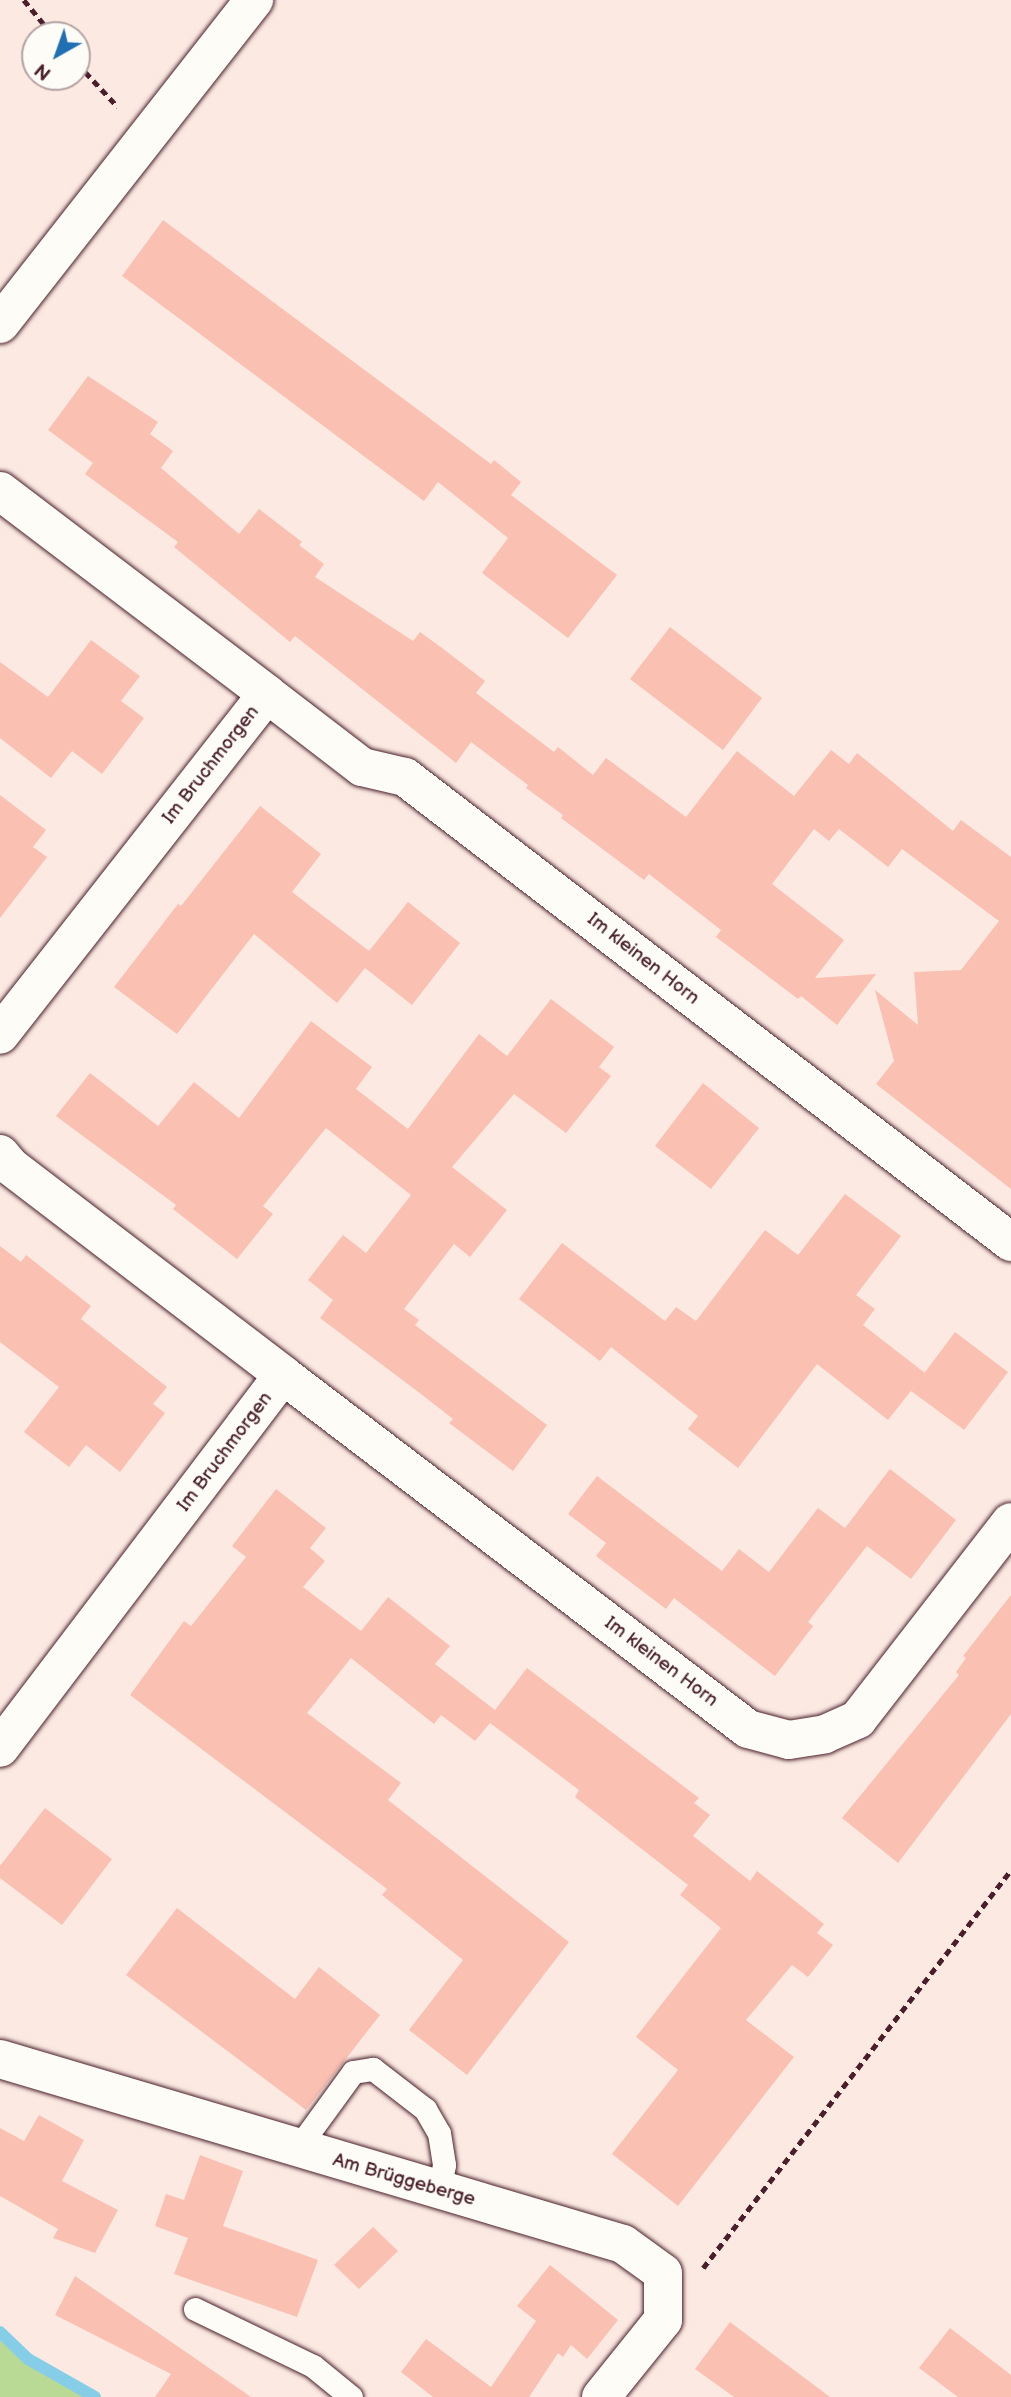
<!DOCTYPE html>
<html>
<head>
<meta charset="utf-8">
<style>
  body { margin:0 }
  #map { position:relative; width:1011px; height:2397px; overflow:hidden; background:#fceae2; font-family:"Balsamiq Sans",sans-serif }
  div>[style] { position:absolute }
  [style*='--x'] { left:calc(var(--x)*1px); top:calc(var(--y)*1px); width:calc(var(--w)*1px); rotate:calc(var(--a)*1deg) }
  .green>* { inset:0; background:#b9da94 }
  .stream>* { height:12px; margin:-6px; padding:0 6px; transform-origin:6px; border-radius:6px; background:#86cee8 }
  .building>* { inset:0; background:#fac0b2 }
  .path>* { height:4.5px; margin-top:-2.25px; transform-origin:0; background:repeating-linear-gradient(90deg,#4a1f2b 0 7px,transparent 0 12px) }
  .roads { filter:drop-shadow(0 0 2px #4a1f2b) drop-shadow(0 0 2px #4a1f2b) }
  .lane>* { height:23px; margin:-11.5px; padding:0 11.5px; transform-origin:11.5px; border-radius:11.5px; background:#fdfcf7 }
  .street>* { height:38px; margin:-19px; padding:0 19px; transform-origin:19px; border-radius:19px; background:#fdfcf7 }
  .secondary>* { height:38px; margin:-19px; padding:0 19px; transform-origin:19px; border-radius:19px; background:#fdfcf7 }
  span { translate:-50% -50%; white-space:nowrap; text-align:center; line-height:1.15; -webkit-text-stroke:5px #fdfcf7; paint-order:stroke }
  .street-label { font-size:19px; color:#4a1f2b }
  .north { position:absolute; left:21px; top:21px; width:70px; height:70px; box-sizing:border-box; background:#fdfcf7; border:2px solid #b5a4a5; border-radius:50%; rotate:220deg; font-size:19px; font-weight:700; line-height:28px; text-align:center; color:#4a1f2b }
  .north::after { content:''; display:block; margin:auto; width:24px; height:32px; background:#1f6fb2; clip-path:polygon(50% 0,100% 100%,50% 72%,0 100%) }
</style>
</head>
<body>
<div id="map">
  <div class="green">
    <i style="clip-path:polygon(0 2332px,28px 2359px,95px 2397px,0 2397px)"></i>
  </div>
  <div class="stream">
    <i style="--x:0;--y:2332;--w:39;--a:44"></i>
    <i style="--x:28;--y:2359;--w:77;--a:29.6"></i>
  </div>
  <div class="building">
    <i style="clip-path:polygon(163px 220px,491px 464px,494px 460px,521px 482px,511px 495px,617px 575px,568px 638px,482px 573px,508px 538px,438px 482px,424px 501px,122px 276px)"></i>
    <i style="clip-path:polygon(88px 376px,158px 422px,150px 434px,173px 451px,161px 468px,239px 534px,259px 509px,302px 542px,299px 545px,324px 564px,315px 577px,413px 641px,420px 632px,442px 648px,485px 681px,476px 693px,554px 752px,558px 747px,593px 775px,606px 758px,686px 817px,737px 751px,794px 796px,831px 750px,849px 764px,857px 753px,953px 831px,961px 820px,1011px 857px,1011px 1189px,876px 1084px,894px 1061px,875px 990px,918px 1025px,914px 972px,961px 970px,999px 921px,902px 849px,888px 867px,839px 829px,829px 841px,814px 829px,772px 884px,844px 940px,815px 978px,876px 974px,837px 1025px,801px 996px,798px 999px,716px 937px,721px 930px,649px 874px,644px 880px,561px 818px,563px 815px,526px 788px,528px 785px,471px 742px,456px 763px,295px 636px,290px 642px,174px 547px,178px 542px,85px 474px,93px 463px,48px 430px)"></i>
    <i style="clip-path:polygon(670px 627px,762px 698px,723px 750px,630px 679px)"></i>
    <i style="clip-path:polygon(91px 640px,140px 676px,121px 701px,144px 718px,102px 774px,72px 751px,51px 778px,0 738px,0 662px,48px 697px)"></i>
    <i style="clip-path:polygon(0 795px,46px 830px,33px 847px,47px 857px,0 918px)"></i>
    <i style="clip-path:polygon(260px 806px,321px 854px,292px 892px,369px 951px,408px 902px,460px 943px,412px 1005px,365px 968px,337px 1003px,254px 934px,177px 1034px,114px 987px,178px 904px,181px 906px)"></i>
    <i style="clip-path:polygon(551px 999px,614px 1047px,599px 1067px,611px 1076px,566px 1133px,514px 1094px,452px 1167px,507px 1210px,470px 1257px,454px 1244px,404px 1309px,419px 1320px,415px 1325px,547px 1425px,513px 1471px,449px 1423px,453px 1419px,421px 1394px,320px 1318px,333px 1300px,308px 1280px,343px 1235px,366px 1253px,411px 1195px,326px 1128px,263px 1206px,273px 1214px,237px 1259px,173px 1209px,176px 1205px,56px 1116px,90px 1073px,158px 1126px,194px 1082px,239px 1118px,311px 1021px,372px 1067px,356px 1089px,408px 1129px,479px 1034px,507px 1056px)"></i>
    <i style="clip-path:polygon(703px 1083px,759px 1128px,711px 1189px,655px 1146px)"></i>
    <i style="clip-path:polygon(845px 1194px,901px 1236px,856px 1295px,875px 1309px,863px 1325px,925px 1373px,888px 1420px,817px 1364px,738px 1468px,688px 1429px,698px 1416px,611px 1347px,600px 1361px,519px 1299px,562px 1243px,665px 1321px,676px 1307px,696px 1321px,765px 1230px,798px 1255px)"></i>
    <i style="clip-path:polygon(0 1246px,21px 1262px,26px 1255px,91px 1306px,81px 1319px,167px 1387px,153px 1404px,165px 1413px,120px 1472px,86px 1445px,69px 1467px,24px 1432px,59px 1387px,0 1342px)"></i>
    <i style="clip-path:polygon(955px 1332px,1008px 1372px,964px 1430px,911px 1391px)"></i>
    <i style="clip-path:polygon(890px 1469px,956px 1520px,911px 1579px,867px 1546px,808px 1622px,813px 1626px,775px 1676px,674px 1598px,666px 1609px,596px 1556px,606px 1543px,568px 1514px,597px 1476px,722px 1571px,739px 1549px,769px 1572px,818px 1508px,845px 1528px)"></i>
    <i style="clip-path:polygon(276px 1489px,326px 1528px,310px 1548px,325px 1561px,303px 1587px,361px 1631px,388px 1597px,450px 1646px,435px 1664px,495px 1710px,527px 1668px,699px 1798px,694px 1803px,710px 1815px,693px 1836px,750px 1881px,757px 1871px,824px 1924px,817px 1933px,833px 1945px,808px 1977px,792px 1965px,746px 2020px,794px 2057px,678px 2206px,612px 2154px,678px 2070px,636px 2037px,721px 1928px,680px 1895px,688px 1885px,575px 1797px,579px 1790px,490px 1723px,475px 1741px,441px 1715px,434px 1724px,351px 1658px,307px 1713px,401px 1783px,388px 1800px,569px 1942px,467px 2075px,409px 2030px,463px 1960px,382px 1895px,387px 1889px,130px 1695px,184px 1621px,191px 1626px,246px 1557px,232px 1546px)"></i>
    <i style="clip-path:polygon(1011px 1595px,1011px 1714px,898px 1863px,842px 1818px,959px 1675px,956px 1672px,966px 1658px,963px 1656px)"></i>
    <i style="clip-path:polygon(45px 1808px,112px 1859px,62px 1925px,0 1878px,0 1866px)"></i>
    <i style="clip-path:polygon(177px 1908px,295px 1999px,319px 1967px,380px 2015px,306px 2110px,126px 1975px)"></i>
    <i style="clip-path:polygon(39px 2115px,84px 2140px,62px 2181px,118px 2210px,95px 2253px,53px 2238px,58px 2229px,0 2196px,0 2128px,24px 2141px)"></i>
    <i style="clip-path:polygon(200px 2155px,243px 2171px,223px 2226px,318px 2260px,297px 2317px,174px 2274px,188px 2238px,155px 2226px,166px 2194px,184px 2200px)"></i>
    <i style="clip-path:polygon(373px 2227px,398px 2251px,359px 2289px,334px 2265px)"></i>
    <i style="clip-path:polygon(550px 2265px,618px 2320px,587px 2359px,571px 2345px,563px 2357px,558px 2353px,529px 2397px,433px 2397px,401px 2372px,426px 2339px,491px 2387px,536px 2321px,517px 2306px)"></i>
    <i style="clip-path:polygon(75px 2276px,186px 2352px,251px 2397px,155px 2397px,171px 2374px,55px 2315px)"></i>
    <i style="clip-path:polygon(730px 2322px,830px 2397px,734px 2397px,695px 2369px)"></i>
    <i style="clip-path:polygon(950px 2328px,1011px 2375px,1011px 2397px,958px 2397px,919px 2368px)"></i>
  </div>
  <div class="path">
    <i style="--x:24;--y:0;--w:45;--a:50.4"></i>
    <i style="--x:77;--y:63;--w:60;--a:47"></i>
    <i style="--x:703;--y:2268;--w:503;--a:-52.26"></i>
  </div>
  <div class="roads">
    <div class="lane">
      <i style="--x:297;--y:2149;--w:95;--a:-54"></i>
      <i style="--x:353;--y:2072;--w:20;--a:-9"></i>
      <i style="--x:373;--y:2069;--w:66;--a:37.6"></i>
      <i style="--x:425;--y:2109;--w:28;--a:60"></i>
      <i style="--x:439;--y:2133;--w:32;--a:81"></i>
      <i style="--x:444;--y:2165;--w:25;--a:101"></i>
      <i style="--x:195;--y:2309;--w:131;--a:25.8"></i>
      <i style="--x:313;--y:2366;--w:49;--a:39.2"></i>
    </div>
    <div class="street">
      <i style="--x:0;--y:491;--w:335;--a:37.2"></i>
      <i style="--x:267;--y:694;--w:433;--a:128.1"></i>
      <i style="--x:267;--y:694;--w:120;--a:37.5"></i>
      <i style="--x:362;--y:767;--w:44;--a:13.1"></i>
      <i style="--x:405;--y:777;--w:764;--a:37.5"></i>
      <i style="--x:0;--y:1154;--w:16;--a:50"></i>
      <i style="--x:10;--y:1166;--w:344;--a:37.4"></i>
      <i style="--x:283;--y:1375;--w:468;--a:127.2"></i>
      <i style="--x:283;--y:1375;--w:584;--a:37.28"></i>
      <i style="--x:748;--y:1729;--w:42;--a:15"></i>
      <i style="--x:789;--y:1740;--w:36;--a:-9"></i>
      <i style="--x:825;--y:1734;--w:36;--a:-24"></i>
      <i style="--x:858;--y:1719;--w:249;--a:-52.2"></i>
      <i style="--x:0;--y:2059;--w:650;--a:16.54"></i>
      <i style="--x:623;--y:2244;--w:49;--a:35.9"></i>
      <i style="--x:663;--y:2273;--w:47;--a:90"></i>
      <i style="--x:663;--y:2320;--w:99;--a:128.8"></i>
    </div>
    <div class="secondary">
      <i style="--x:0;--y:324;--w:412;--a:-51.9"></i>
    </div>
  </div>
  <div class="street-label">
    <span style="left:211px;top:765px;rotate:-52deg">Im Bruchmorgen</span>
    <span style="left:643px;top:959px;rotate:38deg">Im kleinen Horn</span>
    <span style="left:225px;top:1452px;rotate:-53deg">Im Bruchmorgen</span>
    <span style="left:661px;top:1662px;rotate:37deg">Im kleinen Horn</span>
    <span style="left:404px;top:2180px;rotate:16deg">Am Brüggeberge</span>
  </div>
  <div class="north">N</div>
</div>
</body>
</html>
